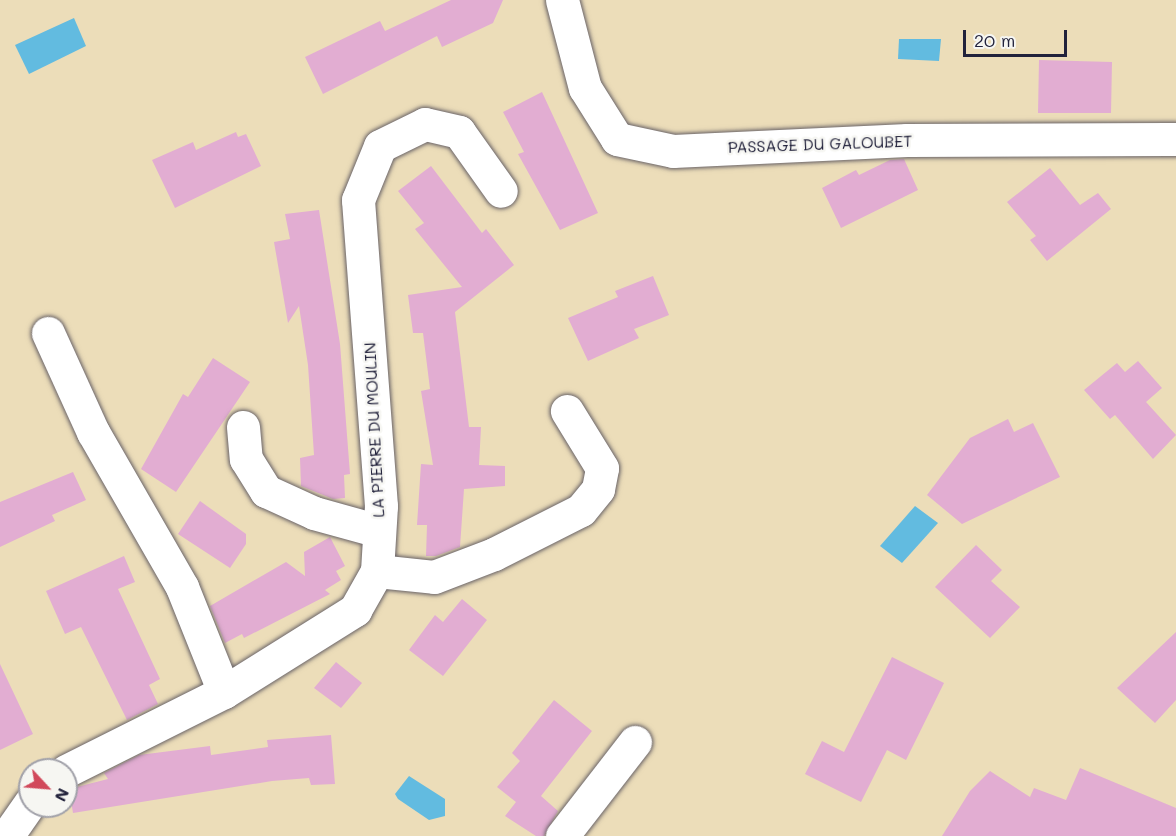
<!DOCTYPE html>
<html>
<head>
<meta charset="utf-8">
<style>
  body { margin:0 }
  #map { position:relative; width:1176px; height:836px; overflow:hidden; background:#ecddb9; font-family:Mali,sans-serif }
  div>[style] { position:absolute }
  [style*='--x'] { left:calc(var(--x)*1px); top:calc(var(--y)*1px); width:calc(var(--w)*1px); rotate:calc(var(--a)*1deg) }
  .water>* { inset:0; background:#62bbe0 }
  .building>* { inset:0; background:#e2add2 }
  .roads { filter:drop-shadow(0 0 2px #696367) drop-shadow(0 0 2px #696367) }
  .street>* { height:33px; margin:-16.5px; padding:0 16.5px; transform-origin:16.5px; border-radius:16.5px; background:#fff }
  span { translate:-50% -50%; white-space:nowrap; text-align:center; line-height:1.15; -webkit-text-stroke:5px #f6f6f2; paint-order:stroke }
  .street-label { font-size:16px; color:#22223b }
  .north { position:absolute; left:18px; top:758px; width:60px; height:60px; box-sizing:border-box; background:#f6f6f2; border:2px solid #a1a1a9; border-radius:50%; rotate:116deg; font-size:16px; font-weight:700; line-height:24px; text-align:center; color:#22223b }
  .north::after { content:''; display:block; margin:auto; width:21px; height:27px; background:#d1495b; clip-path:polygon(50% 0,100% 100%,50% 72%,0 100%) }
  .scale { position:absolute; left:963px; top:30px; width:104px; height:27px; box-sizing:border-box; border:3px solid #22223b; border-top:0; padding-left:8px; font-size:18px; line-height:21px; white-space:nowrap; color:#22223b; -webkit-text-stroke:4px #f6f6f2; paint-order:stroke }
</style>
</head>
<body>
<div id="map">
  <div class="water">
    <i style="clip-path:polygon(74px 18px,86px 46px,29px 74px,15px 45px)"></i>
    <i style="clip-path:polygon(899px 39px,941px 39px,939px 61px,898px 59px)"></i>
    <i style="clip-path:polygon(915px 506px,938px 523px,902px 563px,880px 546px)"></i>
    <i style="clip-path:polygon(409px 776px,445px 799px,445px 816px,429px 820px,398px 799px,395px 794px)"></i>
  </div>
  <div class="building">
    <i style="clip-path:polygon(451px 0,503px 0,493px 23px,442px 47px,437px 36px,323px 94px,305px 57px,380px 21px,385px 31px)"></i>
    <i style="clip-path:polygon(1039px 60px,1112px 62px,1111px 113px,1038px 113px)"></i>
    <i style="clip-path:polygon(542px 92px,598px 213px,560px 230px,518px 154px,524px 152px,503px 112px)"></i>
    <i style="clip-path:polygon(236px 132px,238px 137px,246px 134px,261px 166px,175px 208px,152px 160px,193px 142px,196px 150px)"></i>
    <i style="clip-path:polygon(904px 159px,918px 190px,841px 228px,822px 188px,856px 170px,859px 175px,890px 160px)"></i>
    <i style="clip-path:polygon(431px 166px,482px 233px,486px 229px,514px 265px,455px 312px,469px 427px,481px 427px,479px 465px,505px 466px,505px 486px,464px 489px,460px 547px,436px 556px,426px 556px,427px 525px,417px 525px,421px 464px,433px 465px,421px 391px,430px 389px,423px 333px,413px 333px,408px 295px,462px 287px,415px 229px,424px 223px,398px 191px)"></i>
    <i style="clip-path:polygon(1050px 168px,1080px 205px,1098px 193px,1111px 209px,1047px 261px,1030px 240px,1036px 236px,1007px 202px)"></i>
    <i style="clip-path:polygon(319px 210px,340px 344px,350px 474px,344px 475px,345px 498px,333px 499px,301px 486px,300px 458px,314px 455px,308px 365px,299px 306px,288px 323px,274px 242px,290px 239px,285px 214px)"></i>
    <i style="clip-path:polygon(653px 276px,669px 315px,634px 329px,639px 338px,588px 361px,568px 318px,618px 297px,615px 291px)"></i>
    <i style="clip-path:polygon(213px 358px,250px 382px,176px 492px,141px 469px,183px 394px,188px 397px)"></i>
    <i style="clip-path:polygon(1138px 361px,1162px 388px,1146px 402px,1176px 435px,1153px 459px,1115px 415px,1110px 419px,1084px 390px,1117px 363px,1125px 372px)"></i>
    <i style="clip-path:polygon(1008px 419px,1014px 432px,1033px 423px,1060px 477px,962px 524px,927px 495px,970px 438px)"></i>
    <i style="clip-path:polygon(73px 472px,86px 500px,52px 515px,55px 521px,0 547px,0 502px)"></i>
    <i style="clip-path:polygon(200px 501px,246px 534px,246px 544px,230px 568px,178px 534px)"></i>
    <i style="clip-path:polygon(330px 537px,345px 566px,336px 571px,341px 580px,325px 590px,330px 594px,244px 638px,242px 634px,225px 643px,210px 606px,286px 562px,305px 576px,304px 552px)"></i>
    <i style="clip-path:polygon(976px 545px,1002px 570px,991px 581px,1020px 607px,990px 638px,935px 587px)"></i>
    <i style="clip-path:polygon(124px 556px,135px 582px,118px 589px,160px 679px,149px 685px,158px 704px,127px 720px,81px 627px,65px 634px,46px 591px)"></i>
    <i style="clip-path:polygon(462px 599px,487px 620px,443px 676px,409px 650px,435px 615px,443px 622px)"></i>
    <i style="clip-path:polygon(1176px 632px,1176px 700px,1155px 723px,1117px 688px)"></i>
    <i style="clip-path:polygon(892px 657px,944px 683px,906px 760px,887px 750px,861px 802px,805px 774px,822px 741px,844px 752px)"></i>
    <i style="clip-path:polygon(336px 662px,362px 683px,341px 708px,314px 688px)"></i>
    <i style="clip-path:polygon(0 664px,33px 734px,0 750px)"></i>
    <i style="clip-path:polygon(554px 700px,592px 731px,541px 796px,558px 811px,544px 836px,536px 836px,505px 816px,516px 802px,497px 787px,520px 761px,512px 753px)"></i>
    <i style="clip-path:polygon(331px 735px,335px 784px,311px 785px,309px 778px,272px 781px,73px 813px,69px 789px,108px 779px,104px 773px,139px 755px,210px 746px,211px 755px,268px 747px,267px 740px)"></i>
    <i style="clip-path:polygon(1080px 768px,1176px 808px,1176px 836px,942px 836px,970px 791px,990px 771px,1030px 797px,1034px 788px,1066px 800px)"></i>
  </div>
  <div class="roads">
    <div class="street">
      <i style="--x:562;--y:0;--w:91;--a:75.4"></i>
      <i style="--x:585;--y:88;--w:60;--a:57.9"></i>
      <i style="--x:617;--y:139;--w:57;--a:12.1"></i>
      <i style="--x:673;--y:151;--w:234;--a:-2.7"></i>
      <i style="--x:907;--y:140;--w:269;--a:-0.2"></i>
      <i style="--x:48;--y:333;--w:109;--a:65.6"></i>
      <i style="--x:93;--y:432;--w:179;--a:60.1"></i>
      <i style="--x:182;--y:587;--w:113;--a:68.2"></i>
      <i style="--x:243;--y:427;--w:32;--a:85"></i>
      <i style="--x:246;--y:459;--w:38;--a:58"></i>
      <i style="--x:266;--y:491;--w:53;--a:24.6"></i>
      <i style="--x:314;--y:513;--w:67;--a:15.5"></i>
      <i style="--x:377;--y:571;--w:57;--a:6"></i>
      <i style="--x:434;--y:577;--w:64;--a:-21"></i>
      <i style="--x:494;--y:554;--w:97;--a:-26.8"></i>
      <i style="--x:581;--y:510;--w:27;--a:-51"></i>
      <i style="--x:598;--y:489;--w:21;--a:-79"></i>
      <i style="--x:602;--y:468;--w:67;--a:-121.6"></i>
      <i style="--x:66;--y:771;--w:177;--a:-26.6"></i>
      <i style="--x:224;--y:692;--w:155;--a:-32"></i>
      <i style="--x:355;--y:610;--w:45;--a:-60.6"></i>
      <i style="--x:377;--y:571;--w:65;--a:-86.5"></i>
      <i style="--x:381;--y:506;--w:307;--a:-94.3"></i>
      <i style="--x:358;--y:200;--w:58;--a:-67.8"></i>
      <i style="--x:380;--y:146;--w:50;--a:-26.1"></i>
      <i style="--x:425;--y:124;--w:35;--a:13"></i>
      <i style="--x:459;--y:132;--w:72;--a:54.6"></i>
      <i style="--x:7;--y:836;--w:40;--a:-55.1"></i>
      <i style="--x:562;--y:836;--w:119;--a:-52.2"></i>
    </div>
  </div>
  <div class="street-label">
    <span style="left:820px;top:144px;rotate:-2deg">PASSAGE DU GALOUBET</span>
    <span style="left:374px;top:430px;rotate:-93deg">LA PIERRE DU MOULIN</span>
  </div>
  <div class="north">N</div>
  <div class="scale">20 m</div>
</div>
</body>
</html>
